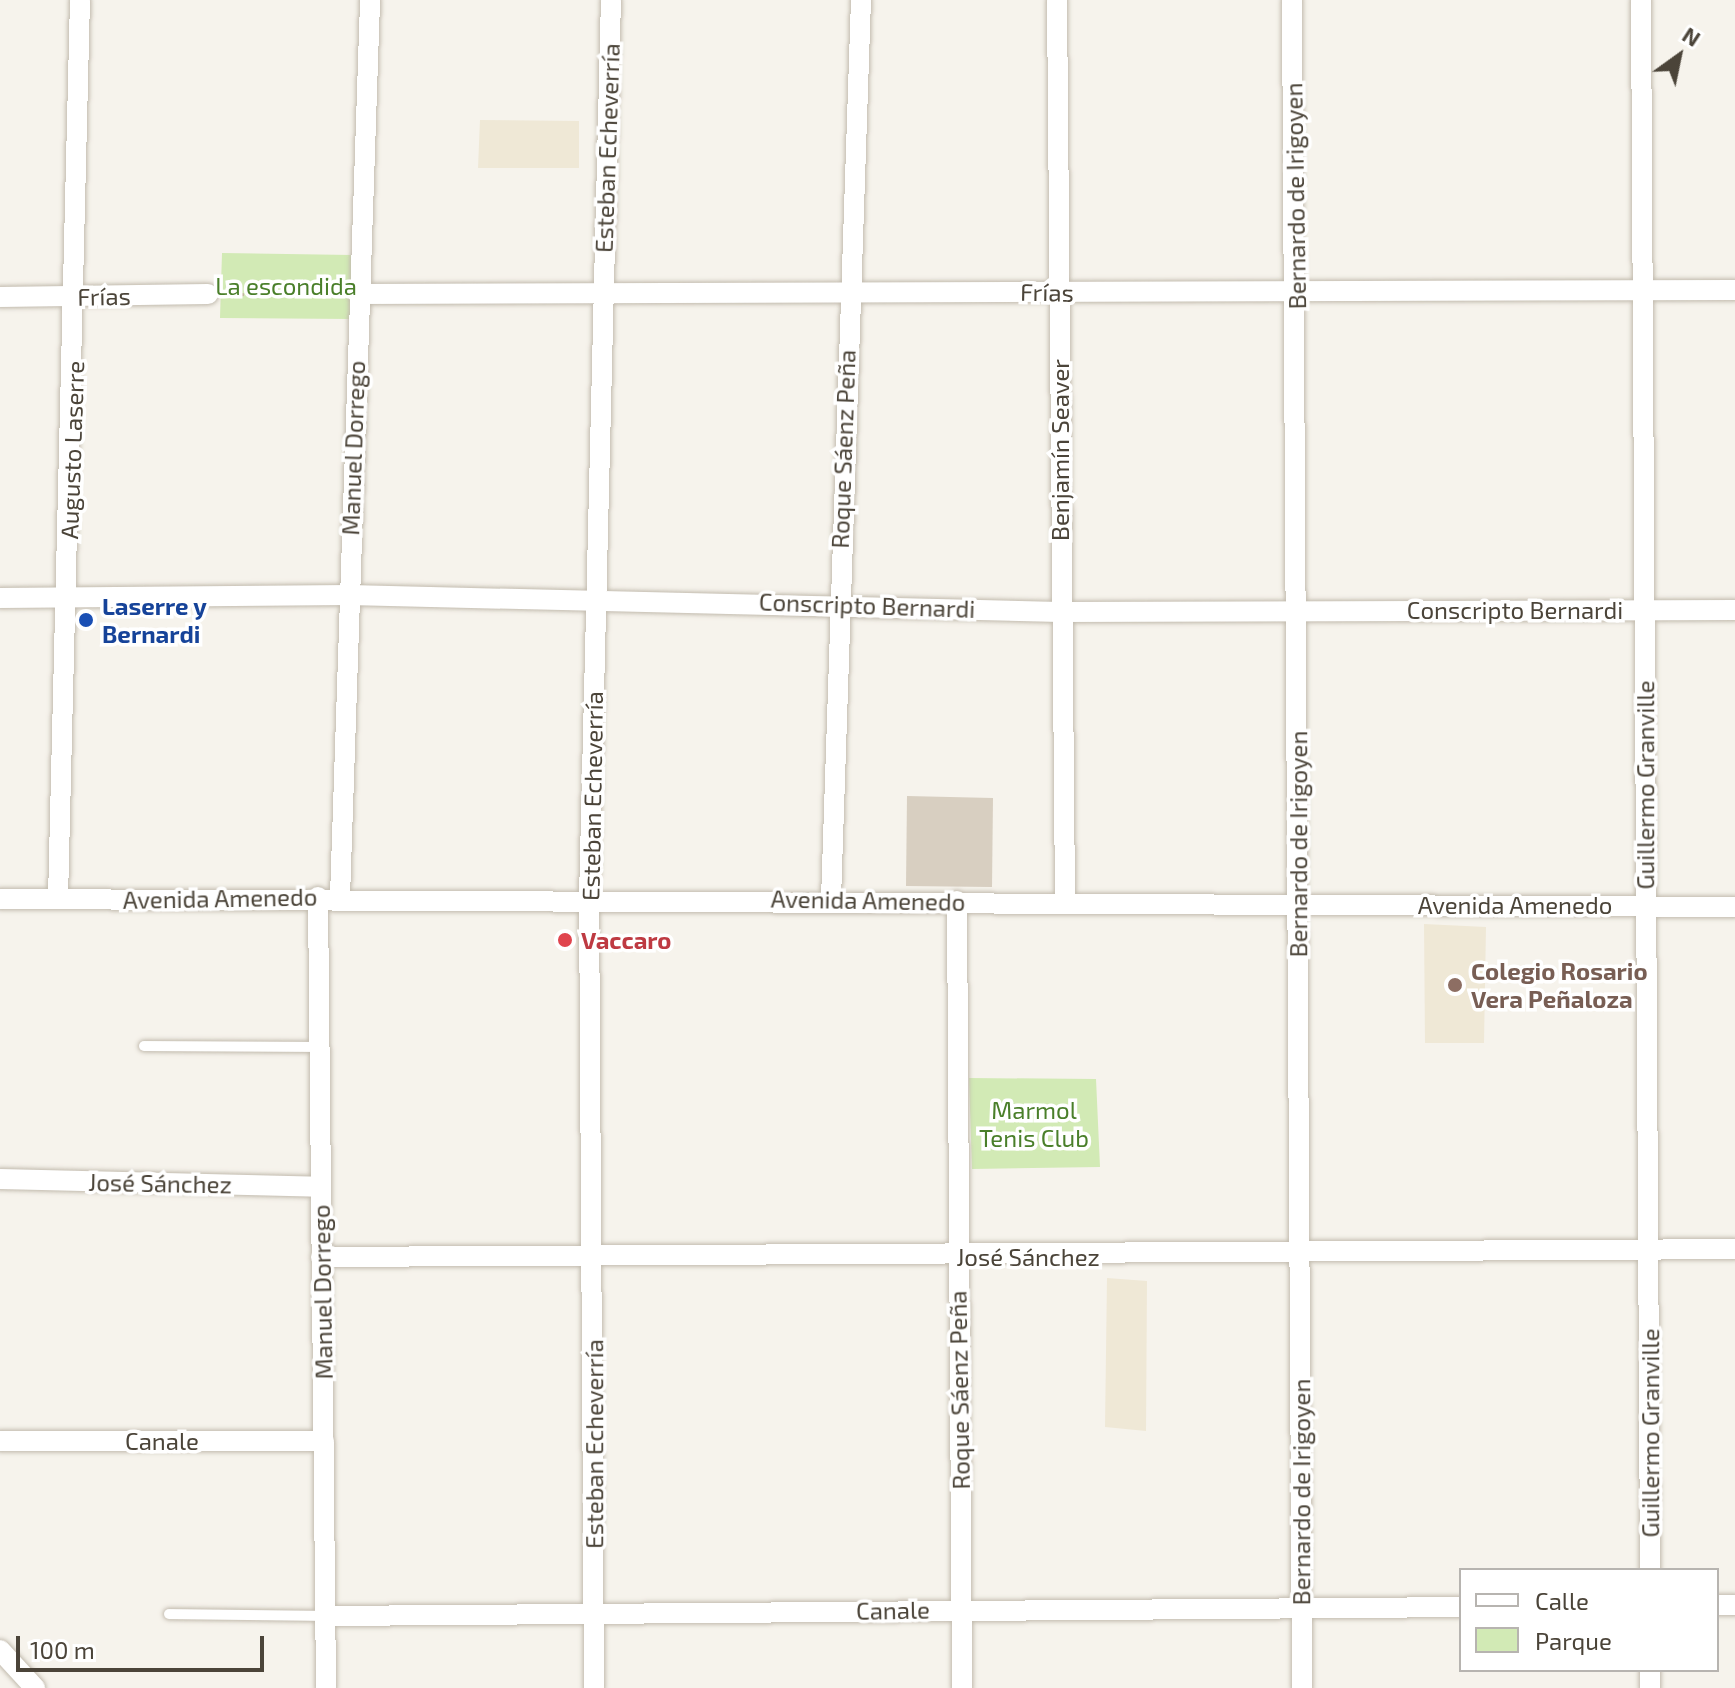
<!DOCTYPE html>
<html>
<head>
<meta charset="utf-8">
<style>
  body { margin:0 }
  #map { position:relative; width:1735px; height:1688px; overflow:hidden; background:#f6f3ec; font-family:"Exo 2",sans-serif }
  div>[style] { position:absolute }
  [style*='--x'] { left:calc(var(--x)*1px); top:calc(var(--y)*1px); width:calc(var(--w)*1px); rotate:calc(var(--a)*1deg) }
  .education>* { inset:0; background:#efe8d6 }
  .green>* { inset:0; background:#d2eab5 }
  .building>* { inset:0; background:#d8cfc1 }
  .path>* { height:3px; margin-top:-1.5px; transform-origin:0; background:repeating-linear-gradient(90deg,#c4b79f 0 4px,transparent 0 8px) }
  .roads { filter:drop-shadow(0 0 2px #c2bbae) drop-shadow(0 0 2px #c2bbae) }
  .service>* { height:10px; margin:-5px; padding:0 5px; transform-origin:5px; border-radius:5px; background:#fff }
  .minor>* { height:20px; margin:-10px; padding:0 10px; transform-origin:10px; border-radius:10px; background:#fff }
  .dots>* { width:22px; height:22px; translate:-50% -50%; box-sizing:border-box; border:4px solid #fff; border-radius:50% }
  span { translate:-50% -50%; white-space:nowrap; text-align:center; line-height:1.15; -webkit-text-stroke:7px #fff; paint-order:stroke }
  .street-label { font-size:24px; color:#4b4439 }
  .park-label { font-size:24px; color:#4a7f2a }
  .transit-label { font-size:24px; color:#164399; font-weight:700 }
  .left { translate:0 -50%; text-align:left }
  .health-label { font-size:24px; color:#be3a42; font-weight:700 }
  .education-label { font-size:24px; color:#785e54; font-weight:700 }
  .legend { position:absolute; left:1459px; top:1568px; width:260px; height:104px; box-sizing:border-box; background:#fff; border:2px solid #b7b4b0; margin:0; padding:10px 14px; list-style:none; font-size:24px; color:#4b4439 }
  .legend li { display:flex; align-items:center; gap:16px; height:40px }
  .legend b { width:40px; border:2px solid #b7b4b0 }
  .north { position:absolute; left:1639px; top:16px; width:80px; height:80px; -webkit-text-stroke:6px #fff; paint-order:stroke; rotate:33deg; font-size:22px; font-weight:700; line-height:32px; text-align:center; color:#4b4439 }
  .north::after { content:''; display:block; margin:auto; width:28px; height:36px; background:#4b4439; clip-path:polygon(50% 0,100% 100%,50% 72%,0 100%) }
  .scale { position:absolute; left:16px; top:1636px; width:248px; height:36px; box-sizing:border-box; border:4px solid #4b4439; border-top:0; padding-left:10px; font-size:24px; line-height:28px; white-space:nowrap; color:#4b4439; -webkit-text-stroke:6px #fff; paint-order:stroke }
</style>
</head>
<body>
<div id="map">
  <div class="education">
    <i style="clip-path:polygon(480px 120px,579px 121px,579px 168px,478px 168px)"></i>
    <i style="clip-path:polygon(1424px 924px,1486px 927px,1484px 1043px,1425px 1043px)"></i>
    <i style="clip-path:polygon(1107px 1278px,1147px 1281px,1146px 1431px,1105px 1427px)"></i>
  </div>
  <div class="green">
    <i style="clip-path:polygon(222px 253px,352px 255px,351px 319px,220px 318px)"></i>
    <i style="clip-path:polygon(969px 1078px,1096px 1079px,1100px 1167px,972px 1169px)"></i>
  </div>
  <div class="building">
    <i style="clip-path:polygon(907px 796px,993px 798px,992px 887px,906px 886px)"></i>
  </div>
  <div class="path">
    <i style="--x:224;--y:294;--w:117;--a:0.5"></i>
  </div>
  <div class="roads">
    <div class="service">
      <i style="--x:144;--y:1046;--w:177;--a:0.3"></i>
      <i style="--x:169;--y:1614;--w:157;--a:0.7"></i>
    </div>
    <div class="minor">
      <i style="--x:1057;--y:0;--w:901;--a:89.49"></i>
      <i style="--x:1292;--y:0;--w:1688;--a:89.66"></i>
      <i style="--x:1641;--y:0;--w:1570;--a:89.67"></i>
      <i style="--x:358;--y:294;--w:1377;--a:-0.17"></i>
      <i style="--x:0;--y:297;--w:208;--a:-0.8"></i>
      <i style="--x:0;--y:598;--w:349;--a:-0.5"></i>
      <i style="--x:349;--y:595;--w:711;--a:1.37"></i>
      <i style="--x:1060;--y:612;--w:675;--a:-0.17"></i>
      <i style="--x:318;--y:897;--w:791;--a:89.42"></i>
      <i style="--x:340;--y:897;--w:898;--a:-88.08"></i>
      <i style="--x:0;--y:899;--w:1735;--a:0.26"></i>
      <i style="--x:58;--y:899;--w:899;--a:-88.6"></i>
      <i style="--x:831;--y:899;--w:900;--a:-88.09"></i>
      <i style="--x:957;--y:901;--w:787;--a:89.64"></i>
      <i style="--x:0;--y:1179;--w:320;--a:1.4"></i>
      <i style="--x:321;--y:1257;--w:1414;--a:-0.32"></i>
      <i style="--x:0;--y:1441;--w:324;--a:0"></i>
      <i style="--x:1717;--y:1605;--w:18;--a:0"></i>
      <i style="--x:326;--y:1616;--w:1135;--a:-0.45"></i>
      <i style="--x:0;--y:1650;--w:52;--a:47.4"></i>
      <i style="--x:1650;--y:1670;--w:18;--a:90"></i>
      <i style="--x:594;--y:1688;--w:790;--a:-90.36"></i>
      <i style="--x:589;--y:898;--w:898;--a:-88.6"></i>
    </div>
  </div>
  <div class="dots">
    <i style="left:86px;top:620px;background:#1a4fb4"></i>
    <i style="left:565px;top:940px;background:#e0444e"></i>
    <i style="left:1455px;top:985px;background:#8d6e63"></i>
  </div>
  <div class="street-label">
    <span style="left:607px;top:148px;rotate:-88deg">Esteban Echeverría</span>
    <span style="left:1295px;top:196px;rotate:-91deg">Bernardo de Irigoyen</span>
    <span style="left:1047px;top:292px;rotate:1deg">Frías</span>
    <span style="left:104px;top:296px;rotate:-1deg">Frías</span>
    <span style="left:353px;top:448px;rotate:-88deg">Manuel Dorrego</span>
    <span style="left:843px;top:449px;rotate:-88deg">Roque Sáenz Peña</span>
    <span style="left:72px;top:450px;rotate:-88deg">Augusto Laserre</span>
    <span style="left:1060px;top:450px;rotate:-90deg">Benjamín Seaver</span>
    <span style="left:867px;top:605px;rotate:2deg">Conscripto Bernardi</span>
    <span style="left:1515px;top:610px">Conscripto Bernardi</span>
    <span style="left:1645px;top:785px;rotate:-90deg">Guillermo Granville</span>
    <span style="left:592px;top:796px;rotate:-89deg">Esteban Echeverría</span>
    <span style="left:1298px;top:844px;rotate:-90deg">Bernardo de Irigoyen</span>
    <span style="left:220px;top:898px;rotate:-1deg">Avenida Amenedo</span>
    <span style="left:868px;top:900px;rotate:1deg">Avenida Amenedo</span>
    <span style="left:1515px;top:905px">Avenida Amenedo</span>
    <span style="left:160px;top:1183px;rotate:1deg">José Sánchez</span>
    <span style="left:1028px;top:1257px">José Sánchez</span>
    <span style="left:322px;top:1292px;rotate:-91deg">Manuel Dorrego</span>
    <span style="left:959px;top:1390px;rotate:-91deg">Roque Sáenz Peña</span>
    <span style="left:1650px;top:1433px;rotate:-90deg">Guillermo Granville</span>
    <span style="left:162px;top:1441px">Canale</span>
    <span style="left:594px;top:1444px;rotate:-90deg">Esteban Echeverría</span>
    <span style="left:1301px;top:1492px;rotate:-90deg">Bernardo de Irigoyen</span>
    <span style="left:893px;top:1610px;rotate:-1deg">Canale</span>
  </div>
  <div class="park-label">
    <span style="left:286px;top:286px">La escondida</span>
    <span style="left:1034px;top:1124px">Marmol<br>Tenis Club</span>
  </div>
  <div class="transit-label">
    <span class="left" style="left:102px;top:620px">Laserre y<br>Bernardi</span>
  </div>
  <div class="health-label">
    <span class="left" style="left:581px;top:940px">Vaccaro</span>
  </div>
  <div class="education-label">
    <span class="left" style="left:1471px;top:985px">Colegio Rosario<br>Vera Peñaloza</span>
  </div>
  <ul class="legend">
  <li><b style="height:10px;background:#fff"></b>Calle</li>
  <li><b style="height:22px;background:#d2eab5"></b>Parque</li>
  </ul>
  <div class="north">N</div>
  <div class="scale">100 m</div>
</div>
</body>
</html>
